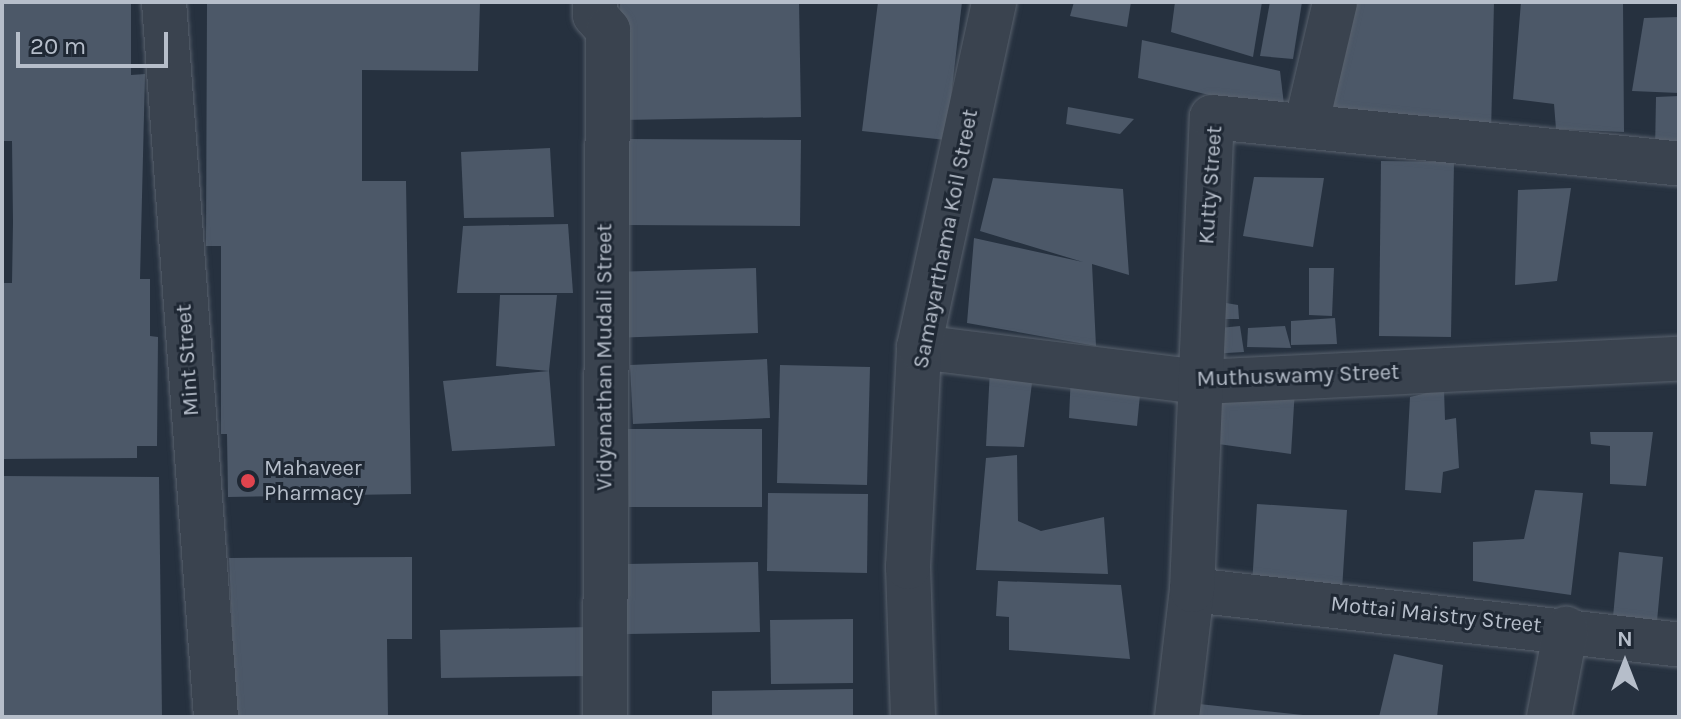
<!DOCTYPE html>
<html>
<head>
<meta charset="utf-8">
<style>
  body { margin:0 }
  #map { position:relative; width:1681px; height:719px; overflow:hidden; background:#26313f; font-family:Karla,sans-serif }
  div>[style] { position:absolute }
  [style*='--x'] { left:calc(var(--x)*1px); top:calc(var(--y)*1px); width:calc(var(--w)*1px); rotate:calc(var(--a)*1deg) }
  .building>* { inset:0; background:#4c5868 }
  .roads { filter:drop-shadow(0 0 2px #58616d) drop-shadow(0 0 2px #58616d) }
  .minor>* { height:44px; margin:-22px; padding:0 22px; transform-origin:22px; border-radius:22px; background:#3a434f }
  .tertiary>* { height:44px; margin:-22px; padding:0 22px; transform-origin:22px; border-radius:22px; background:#3a434f }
  .dots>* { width:22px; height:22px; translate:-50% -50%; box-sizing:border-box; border:4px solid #1f2834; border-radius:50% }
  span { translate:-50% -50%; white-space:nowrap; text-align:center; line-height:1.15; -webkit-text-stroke:6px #1f2834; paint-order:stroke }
  .street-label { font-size:22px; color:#b6beca }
  .poi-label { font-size:22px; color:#b6beca }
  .left { translate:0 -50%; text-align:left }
  .frame { position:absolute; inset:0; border:4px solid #b6beca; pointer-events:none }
  .north { position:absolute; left:1585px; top:623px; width:80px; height:80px; -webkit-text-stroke:6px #1f2834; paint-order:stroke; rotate:0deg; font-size:22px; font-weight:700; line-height:32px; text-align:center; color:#b6beca }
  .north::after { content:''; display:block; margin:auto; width:28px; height:36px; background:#b6beca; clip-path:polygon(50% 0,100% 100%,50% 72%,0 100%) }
  .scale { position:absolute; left:16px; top:32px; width:152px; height:36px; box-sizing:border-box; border:4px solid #b6beca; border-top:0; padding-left:10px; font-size:24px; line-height:28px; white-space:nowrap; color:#b6beca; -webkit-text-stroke:6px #1f2834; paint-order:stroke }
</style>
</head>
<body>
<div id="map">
  <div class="building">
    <i style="clip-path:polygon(2px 2px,131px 2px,131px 75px,145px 74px,140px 279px,150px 279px,150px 336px,158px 337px,157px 446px,137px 446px,137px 458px,2px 459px,2px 283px,12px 283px,13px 222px,12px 141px,2px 141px)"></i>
    <i style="clip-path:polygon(207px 2px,480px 2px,478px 71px,362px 70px,362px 181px,406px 181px,411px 494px,228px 497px,227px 434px,221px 434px,221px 246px,206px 246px)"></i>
    <i style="clip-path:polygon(620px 2px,799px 2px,801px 117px,622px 120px)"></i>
    <i style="clip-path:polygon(878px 2px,962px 2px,946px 140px,862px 131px)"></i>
    <i style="clip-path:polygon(1074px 2px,1131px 2px,1127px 27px,1070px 16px)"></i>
    <i style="clip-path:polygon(1175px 2px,1262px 2px,1253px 57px,1171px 32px)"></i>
    <i style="clip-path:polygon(1270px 2px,1302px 2px,1293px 59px,1260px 56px)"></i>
    <i style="clip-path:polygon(1341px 2px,1494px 2px,1491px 134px,1313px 116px)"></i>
    <i style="clip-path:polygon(1521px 2px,1623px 2px,1624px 132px,1556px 129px,1554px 104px,1513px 99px)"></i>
    <i style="clip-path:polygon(1679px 17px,1679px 93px,1632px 91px,1644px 18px)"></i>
    <i style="clip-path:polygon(1142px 40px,1280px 71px,1285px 113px,1138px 78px)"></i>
    <i style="clip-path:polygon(1679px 96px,1679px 154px,1655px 151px,1656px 97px)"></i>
    <i style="clip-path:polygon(1068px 107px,1134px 119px,1120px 134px,1066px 124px)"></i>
    <i style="clip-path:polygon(627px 139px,801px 140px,800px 226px,627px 225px)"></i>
    <i style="clip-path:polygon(550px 148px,554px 217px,464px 218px,461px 152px)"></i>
    <i style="clip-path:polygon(1381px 161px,1454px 162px,1451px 337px,1379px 336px)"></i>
    <i style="clip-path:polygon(1254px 177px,1324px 178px,1313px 247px,1243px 236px)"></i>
    <i style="clip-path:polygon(993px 178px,1123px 189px,1129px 275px,1092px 264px,1096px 346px,967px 323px,974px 238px,1083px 262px,980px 231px)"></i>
    <i style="clip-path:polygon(1571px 188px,1557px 281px,1515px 285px,1518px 190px)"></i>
    <i style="clip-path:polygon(568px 224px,573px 293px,457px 293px,463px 226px)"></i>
    <i style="clip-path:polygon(756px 268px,758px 333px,611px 338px,610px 272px)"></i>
    <i style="clip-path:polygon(1309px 268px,1334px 268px,1332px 316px,1309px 315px)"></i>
    <i style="clip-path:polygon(500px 295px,557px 295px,549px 371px,555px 446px,452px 451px,443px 381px,549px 371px,496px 366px)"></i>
    <i style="clip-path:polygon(1208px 300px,1238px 305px,1239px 319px,1206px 319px)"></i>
    <i style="clip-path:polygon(1335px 318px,1337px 344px,1291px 345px,1291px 321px)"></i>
    <i style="clip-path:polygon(1240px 326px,1244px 352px,1209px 354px,1209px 329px)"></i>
    <i style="clip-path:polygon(1285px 326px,1291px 348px,1247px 347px,1248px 328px)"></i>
    <i style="clip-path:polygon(767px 359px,770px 418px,633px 424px,630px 365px)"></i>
    <i style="clip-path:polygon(780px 365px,870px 367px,867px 485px,777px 483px)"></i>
    <i style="clip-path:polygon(990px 369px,1033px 375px,1024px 447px,986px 446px)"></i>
    <i style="clip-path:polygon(1071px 374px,1141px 384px,1137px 426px,1069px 418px)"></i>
    <i style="clip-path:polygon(1295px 389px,1291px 454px,1211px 443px,1215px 392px)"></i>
    <i style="clip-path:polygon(1444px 389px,1445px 420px,1456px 418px,1459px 468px,1443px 472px,1441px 493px,1405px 490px,1410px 397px)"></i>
    <i style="clip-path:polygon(628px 429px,762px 429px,762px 507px,629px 507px)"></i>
    <i style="clip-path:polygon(1590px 432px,1653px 432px,1646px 486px,1610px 484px,1610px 446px,1591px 444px)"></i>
    <i style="clip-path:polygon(1017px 455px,1018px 521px,1041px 531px,1104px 517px,1108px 574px,976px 570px,986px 458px)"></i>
    <i style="clip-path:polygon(2px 476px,159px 477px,162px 717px,2px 717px)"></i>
    <i style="clip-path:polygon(1535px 490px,1583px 493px,1571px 595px,1473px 581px,1473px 542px,1524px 539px)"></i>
    <i style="clip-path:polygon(768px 493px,868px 494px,867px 573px,767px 571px)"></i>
    <i style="clip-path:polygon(1257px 504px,1347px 510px,1342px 590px,1252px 585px)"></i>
    <i style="clip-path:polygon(1619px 552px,1663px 557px,1657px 621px,1613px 617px)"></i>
    <i style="clip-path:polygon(412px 557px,412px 639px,387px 639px,388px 717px,236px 717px,229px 558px)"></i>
    <i style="clip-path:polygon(758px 562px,760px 632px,627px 634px,625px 564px)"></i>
    <i style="clip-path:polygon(998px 581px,1121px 585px,1130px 659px,1009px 650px,1009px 617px,996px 616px)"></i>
    <i style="clip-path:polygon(853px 619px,853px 683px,771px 684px,770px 620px)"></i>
    <i style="clip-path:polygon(591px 627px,592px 676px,441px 678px,440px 630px)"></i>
    <i style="clip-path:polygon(1394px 654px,1443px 665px,1437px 717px,1379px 717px)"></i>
    <i style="clip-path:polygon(853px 689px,853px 717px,712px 717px,712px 691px)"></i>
    <i style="clip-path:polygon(1199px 704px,1303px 715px,1303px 717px,1198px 717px)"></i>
  </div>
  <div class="roads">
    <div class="minor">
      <i style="--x:595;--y:2;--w:13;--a:90"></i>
      <i style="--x:595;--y:15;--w:20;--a:49"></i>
      <i style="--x:608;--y:30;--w:687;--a:90.25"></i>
      <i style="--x:1306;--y:126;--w:127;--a:-76.8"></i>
      <i style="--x:919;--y:347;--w:284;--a:7.1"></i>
      <i style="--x:1201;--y:382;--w:479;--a:-2.8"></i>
      <i style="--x:1192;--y:590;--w:490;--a:6.4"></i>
      <i style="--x:913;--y:717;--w:150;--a:-91.9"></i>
      <i style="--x:908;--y:567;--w:220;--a:-87.1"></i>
      <i style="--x:919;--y:347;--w:353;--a:-77.7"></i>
      <i style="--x:1177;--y:717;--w:128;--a:-83.3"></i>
      <i style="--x:1192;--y:590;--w:473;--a:-87.6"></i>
      <i style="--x:1212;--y:117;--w:469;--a:5.7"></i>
      <i style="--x:1549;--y:717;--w:90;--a:-79.1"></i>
    </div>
    <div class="tertiary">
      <i style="--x:164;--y:2;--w:717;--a:85.84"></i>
    </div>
  </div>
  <div class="dots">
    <i style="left:248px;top:481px;background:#e0444e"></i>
  </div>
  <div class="street-label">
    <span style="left:1211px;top:185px;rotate:-86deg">Kutty Street</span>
    <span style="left:946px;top:239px;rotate:-79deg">Samayarthama Koil Street</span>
    <span style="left:605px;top:357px;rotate:-90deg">Vidyanathan Mudali Street</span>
    <span style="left:188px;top:360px;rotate:-94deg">Mint Street</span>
    <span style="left:1298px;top:376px;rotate:-2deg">Muthuswamy Street</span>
    <span style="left:1436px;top:615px;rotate:6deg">Mottai Maistry Street</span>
  </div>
  <div class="poi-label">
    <span class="left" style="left:264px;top:481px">Mahaveer<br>Pharmacy</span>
  </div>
  <div class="frame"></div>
  <div class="north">N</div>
  <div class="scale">20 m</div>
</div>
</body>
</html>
